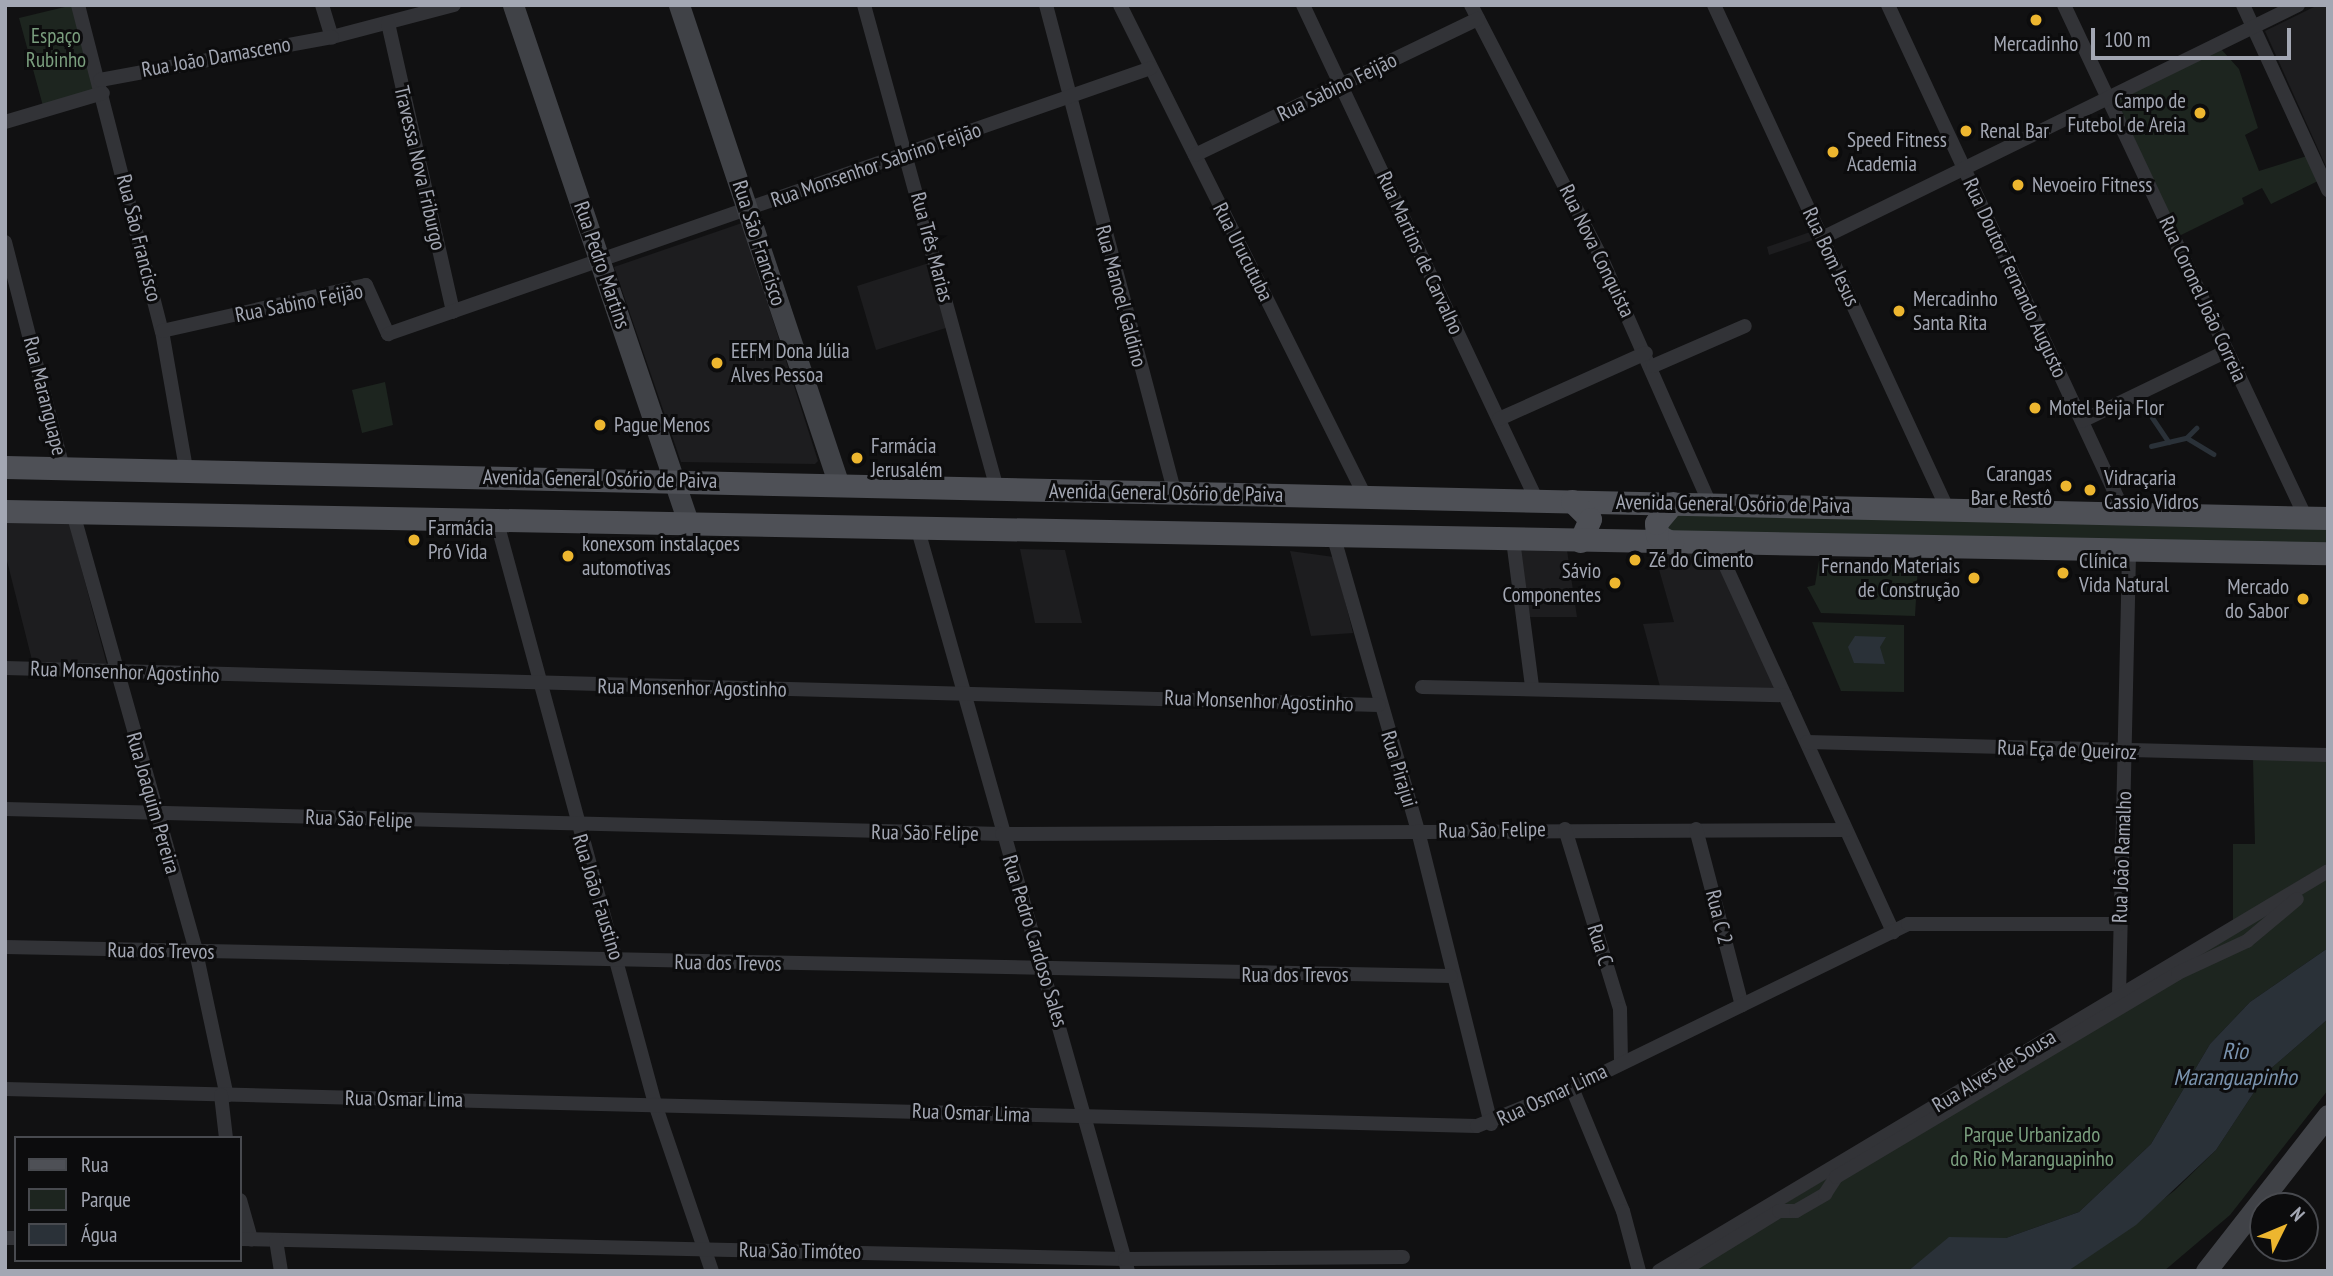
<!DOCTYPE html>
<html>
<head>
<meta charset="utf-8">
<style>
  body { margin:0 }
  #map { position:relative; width:2333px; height:1276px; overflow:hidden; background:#111112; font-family:"PT Sans Narrow",sans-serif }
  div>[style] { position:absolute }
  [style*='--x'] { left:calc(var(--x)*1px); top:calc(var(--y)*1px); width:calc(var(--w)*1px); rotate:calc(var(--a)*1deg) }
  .built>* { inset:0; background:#1d1d1f }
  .green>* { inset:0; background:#1d251f }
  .water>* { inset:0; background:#2a3138 }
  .stream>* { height:4.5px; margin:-2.25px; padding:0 2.25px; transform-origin:2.25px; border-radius:2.25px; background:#2a3138 }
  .street>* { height:14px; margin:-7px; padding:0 7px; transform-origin:7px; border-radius:7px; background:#323337 }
  .secondary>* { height:21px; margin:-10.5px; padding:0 10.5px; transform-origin:10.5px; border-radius:10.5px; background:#404247 }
  .primary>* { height:23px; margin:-11.5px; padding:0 11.5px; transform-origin:11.5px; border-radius:11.5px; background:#4e5056 }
  .dots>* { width:19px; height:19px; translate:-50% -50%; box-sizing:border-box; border:4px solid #0c0c0d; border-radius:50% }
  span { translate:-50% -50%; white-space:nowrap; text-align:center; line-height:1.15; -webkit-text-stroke:6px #0c0c0d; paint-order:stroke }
  .park-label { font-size:21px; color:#7a9e7e }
  .poi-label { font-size:21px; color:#a3a7b3 }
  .right { translate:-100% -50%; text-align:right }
  .left { translate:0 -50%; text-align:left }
  .street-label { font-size:21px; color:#a3a7b3 }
  .water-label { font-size:23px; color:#7a93ae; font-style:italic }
  .frame { position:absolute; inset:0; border:7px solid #a3a7b3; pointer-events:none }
  .legend { position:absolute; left:14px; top:1136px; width:228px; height:126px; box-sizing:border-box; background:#0c0c0d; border:2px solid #484a4f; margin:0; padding:9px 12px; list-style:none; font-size:21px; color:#a3a7b3 }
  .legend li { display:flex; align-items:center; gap:14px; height:35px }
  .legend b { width:35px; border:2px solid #484a4f }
  .north { position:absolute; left:2249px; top:1192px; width:70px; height:70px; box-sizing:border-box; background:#0c0c0d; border:2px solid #484a4f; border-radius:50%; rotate:47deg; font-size:19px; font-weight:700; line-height:28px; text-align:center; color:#a3a7b3 }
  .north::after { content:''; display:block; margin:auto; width:24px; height:32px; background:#edb62f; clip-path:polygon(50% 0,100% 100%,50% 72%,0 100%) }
  .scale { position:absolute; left:2091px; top:28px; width:200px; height:32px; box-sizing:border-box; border:4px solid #a3a7b3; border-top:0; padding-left:9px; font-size:21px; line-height:24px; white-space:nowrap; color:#a3a7b3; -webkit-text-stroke:5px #0c0c0d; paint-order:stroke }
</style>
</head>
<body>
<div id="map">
  <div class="built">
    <i style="clip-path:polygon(2318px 5px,2328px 5px,2328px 171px,2265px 31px)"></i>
    <i style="clip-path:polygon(742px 223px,818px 461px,815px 464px,681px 462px,614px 267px)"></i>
    <i style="clip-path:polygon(1810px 232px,1813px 240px,1769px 255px,1767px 247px)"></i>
    <i style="clip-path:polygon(932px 262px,949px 327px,876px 350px,857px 286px)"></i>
    <i style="clip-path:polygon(5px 521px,69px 522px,107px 665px,33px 664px,5px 553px)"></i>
    <i style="clip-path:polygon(1020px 549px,1065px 550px,1082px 623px,1035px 623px)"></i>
    <i style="clip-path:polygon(1519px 550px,1567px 550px,1577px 617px,1528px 617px)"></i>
    <i style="clip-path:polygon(1290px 551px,1334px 557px,1353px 633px,1311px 636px)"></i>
    <i style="clip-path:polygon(1654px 552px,1714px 553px,1779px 695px,1662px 694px,1643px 624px,1674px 622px)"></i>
  </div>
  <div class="green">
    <i style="clip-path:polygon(73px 5px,96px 90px,43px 106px,19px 18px)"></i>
    <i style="clip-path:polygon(2221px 49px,2239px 69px,2258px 128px,2245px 135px,2259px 171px,2307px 156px,2318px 181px,2271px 204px,2262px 188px,2242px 198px,2244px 204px,2179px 236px,2115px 101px)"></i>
    <i style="clip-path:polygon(385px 382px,393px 425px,362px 433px,352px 390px)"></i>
    <i style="clip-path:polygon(1672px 511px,2328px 527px,2328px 545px,1668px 535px,1663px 519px)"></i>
    <i style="clip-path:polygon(1819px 561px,1918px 566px,1915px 616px,1821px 613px,1807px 587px,1815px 585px)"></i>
    <i style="clip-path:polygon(1812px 622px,1904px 625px,1904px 692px,1841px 691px)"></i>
    <i style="clip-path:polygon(2253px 759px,2328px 760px,2328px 863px,2233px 921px,2233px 844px,2255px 844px)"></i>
    <i style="clip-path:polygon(2328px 878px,2328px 948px,2250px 1002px,2210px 1044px,2151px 1144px,2079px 1212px,2006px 1238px,1949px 1238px,1908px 1271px,1672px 1271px)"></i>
    <i style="clip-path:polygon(2328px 1019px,2328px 1090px,2230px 1215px,2164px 1271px,2068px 1271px,2174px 1191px,2216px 1150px,2268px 1071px)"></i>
  </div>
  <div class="water">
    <i style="clip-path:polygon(1855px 636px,1886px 637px,1880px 647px,1885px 664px,1854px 663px,1848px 647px)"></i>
    <i style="clip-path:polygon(2328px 948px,2328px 1019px,2268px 1071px,2216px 1150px,2136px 1225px,2068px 1271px,1908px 1271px,1949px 1237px,2006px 1238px,2079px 1212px,2151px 1144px,2210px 1044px,2250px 1002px)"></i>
  </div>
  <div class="stream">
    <i style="--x:2152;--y:417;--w:30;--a:56"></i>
    <i style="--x:2197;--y:428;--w:14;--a:135"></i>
    <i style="--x:2187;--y:438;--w:31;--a:31"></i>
    <i style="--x:2151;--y:446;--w:37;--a:-13"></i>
  </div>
  <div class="street">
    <i style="--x:78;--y:5;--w:337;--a:75.6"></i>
    <i style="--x:162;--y:331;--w:145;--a:80.1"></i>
    <i style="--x:322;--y:5;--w:34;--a:73"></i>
    <i style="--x:332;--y:37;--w:126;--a:-14.7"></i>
    <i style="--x:864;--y:5;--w:502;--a:74.63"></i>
    <i style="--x:1046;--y:5;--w:506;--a:75.22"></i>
    <i style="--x:1120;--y:5;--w:551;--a:63.48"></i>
    <i style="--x:1303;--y:5;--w:548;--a:64.74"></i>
    <i style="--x:1471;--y:5;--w:284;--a:62.7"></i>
    <i style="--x:1601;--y:257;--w:270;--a:66.2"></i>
    <i style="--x:1714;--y:5;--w:554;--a:65.15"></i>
    <i style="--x:1888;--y:5;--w:559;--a:65.04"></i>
    <i style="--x:2064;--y:5;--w:565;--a:64.75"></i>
    <i style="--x:2243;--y:5;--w:204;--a:65.3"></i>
    <i style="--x:388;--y:23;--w:296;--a:77.3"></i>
    <i style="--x:100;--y:80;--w:236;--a:-10.5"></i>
    <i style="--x:5;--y:122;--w:102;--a:-16.5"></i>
    <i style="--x:1195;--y:155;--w:314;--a:-25.7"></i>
    <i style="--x:1822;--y:238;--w:530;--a:-26.08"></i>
    <i style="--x:5;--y:242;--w:233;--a:75.6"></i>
    <i style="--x:162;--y:331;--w:209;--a:-12.7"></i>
    <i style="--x:366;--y:285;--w:54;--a:65.8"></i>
    <i style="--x:388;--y:334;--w:808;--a:-19.22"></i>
    <i style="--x:1653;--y:366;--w:100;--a:-23.5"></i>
    <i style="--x:1499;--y:419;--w:161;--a:-24.2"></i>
    <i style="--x:2082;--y:421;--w:161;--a:-25.8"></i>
    <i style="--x:73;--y:513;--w:456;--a:74.3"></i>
    <i style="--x:196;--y:952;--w:147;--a:77.9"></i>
    <i style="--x:496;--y:519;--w:606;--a:74.79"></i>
    <i style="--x:655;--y:1104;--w:176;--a:71.2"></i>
    <i style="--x:918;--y:530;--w:770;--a:74.18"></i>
    <i style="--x:1334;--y:538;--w:305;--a:74"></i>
    <i style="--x:1418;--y:831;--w:302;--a:76"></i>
    <i style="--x:1513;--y:540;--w:148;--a:82.6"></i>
    <i style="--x:1716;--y:545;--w:426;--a:65.4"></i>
    <i style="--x:5;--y:668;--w:1374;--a:1.54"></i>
    <i style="--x:1422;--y:687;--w:363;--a:1.3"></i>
    <i style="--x:1807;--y:742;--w:521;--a:1.43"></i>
    <i style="--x:5;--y:809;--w:997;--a:1.44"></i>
    <i style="--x:1002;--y:834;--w:844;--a:-0.27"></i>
    <i style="--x:1565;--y:829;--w:188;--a:73"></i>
    <i style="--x:1620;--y:1009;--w:54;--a:88.9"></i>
    <i style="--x:1696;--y:829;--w:182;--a:75.4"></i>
    <i style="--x:5;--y:947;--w:1446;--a:1.15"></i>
    <i style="--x:2119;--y:996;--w:445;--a:-88.7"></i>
    <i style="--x:1572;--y:1088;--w:133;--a:67.5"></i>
    <i style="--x:1623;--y:1211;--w:62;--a:75.1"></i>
    <i style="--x:5;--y:1089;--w:1472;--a:1.44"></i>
    <i style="--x:1477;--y:1126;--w:102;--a:-21.8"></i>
    <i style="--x:1572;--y:1088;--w:374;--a:-26"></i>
    <i style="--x:1908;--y:924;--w:211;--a:0"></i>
    <i style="--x:221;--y:1095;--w:43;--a:83.4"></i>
    <i style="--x:240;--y:1200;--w:41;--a:74.2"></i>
    <i style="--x:5;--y:1238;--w:11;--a:0"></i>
    <i style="--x:240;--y:1239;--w:885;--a:1.29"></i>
    <i style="--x:1125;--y:1259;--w:278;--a:-0.4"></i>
    <i style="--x:276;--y:1240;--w:31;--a:81"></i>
    <i style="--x:1659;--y:1271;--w:779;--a:-30.88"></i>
    <i style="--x:1682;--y:1271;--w:114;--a:-31.7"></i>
    <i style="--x:1779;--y:1211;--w:17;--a:0"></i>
    <i style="--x:1796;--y:1211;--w:34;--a:-30"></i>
    <i style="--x:1825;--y:1194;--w:20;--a:-57"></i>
    <i style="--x:1836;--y:1177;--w:398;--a:-30.8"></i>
    <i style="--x:2178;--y:973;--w:76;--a:-24.9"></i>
    <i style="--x:2247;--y:941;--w:65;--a:-40"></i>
  </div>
  <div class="secondary">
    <i style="--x:513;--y:5;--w:549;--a:71.3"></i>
    <i style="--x:679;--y:5;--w:503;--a:71.57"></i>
    <i style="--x:2206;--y:1271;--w:198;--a:-52"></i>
  </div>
  <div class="primary">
    <i style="--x:5;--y:467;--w:2324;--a:1.26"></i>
    <i style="--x:1572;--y:501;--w:25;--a:45"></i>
    <i style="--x:1590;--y:519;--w:24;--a:114"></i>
    <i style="--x:5;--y:511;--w:2323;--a:1.04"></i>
    <i style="--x:1672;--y:543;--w:17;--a:-152"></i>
    <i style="--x:1657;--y:535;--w:12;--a:-95"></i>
    <i style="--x:1656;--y:523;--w:26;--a:-50"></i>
  </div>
  <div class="dots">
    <i style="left:2036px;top:20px;background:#edb62f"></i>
    <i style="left:2200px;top:113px;background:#edb62f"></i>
    <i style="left:1966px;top:131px;background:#edb62f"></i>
    <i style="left:1833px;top:152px;background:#edb62f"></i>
    <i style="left:2018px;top:185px;background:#edb62f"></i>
    <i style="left:1899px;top:311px;background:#edb62f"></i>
    <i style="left:717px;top:363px;background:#edb62f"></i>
    <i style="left:2035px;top:408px;background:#edb62f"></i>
    <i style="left:600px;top:425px;background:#edb62f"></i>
    <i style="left:857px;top:458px;background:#edb62f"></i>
    <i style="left:2066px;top:486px;background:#edb62f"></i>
    <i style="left:2090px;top:490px;background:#edb62f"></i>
    <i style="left:414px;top:540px;background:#edb62f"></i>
    <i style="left:568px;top:556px;background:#edb62f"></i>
    <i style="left:1635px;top:560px;background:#edb62f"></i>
    <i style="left:2063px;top:573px;background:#edb62f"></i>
    <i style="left:1974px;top:578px;background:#edb62f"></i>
    <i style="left:1615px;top:583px;background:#edb62f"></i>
    <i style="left:2303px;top:599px;background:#edb62f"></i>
  </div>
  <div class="park-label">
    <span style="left:56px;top:48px">Espaço<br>Rubinho</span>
    <span style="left:2032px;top:1147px">Parque Urbanizado<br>do Rio Maranguapinho</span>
  </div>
  <div class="poi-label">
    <span style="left:2036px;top:44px">Mercadinho</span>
    <span class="right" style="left:2186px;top:113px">Campo de<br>Futebol de Areia</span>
    <span class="left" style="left:1980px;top:131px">Renal Bar</span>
    <span class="left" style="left:1847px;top:152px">Speed Fitness<br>Academia</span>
    <span class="left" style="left:2032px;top:185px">Nevoeiro Fitness</span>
    <span class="left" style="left:1913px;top:311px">Mercadinho<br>Santa Rita</span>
    <span class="left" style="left:731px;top:363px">EEFM Dona Júlia<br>Alves Pessoa</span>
    <span class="left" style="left:2049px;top:408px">Motel Beija Flor</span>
    <span class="left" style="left:614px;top:425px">Pague Menos</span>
    <span class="left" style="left:871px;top:458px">Farmácia<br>Jerusalém</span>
    <span class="right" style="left:2052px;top:486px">Carangas<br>Bar e Restô</span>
    <span class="left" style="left:2104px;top:490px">Vidraçaria<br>Cassio Vidros</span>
    <span class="left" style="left:428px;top:540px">Farmácia<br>Pró Vida</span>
    <span class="left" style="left:582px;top:556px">konexsom instalaçoes<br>automotivas</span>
    <span class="left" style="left:1649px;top:560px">Zé do Cimento</span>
    <span class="left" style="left:2079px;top:573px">Clínica<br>Vida Natural</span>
    <span class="right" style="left:1960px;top:578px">Fernando Materiais<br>de Construção</span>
    <span class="right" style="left:1601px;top:583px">Sávio<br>Componentes</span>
    <span class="right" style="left:2289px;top:599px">Mercado<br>do Sabor</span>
  </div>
  <div class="street-label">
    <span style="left:216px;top:57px;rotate:-10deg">Rua João Damasceno</span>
    <span style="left:1337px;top:87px;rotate:-26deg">Rua Sabino Feijão</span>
    <span style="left:876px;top:165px;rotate:-19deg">Rua Monsenhor Sabrino Feijão</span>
    <span style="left:420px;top:168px;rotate:77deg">Travessa Nova Friburgo</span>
    <span style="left:139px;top:238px;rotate:76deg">Rua São Francisco</span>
    <span style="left:759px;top:243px;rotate:72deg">Rua São Francisco</span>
    <span style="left:932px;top:247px;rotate:75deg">Rua Três Marias</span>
    <span style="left:1597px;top:251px;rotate:64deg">Rua Nova Conquista</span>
    <span style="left:1243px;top:252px;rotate:63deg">Rua Urucutuba</span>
    <span style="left:1420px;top:253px;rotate:65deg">Rua Martins de Carvalho</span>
    <span style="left:1831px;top:257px;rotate:65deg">Rua Bom Jesus</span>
    <span style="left:602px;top:265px;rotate:71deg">Rua Pedro Martins</span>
    <span style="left:2015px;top:278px;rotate:65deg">Rua Doutor Fernando Augusto</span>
    <span style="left:1121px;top:296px;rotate:75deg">Rua Manoel Galdino</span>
    <span style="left:2203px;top:299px;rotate:65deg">Rua Coronel João Correia</span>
    <span style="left:299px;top:303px;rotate:-11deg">Rua Sabino Feijão</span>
    <span style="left:45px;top:396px;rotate:76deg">Rua Maranguape</span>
    <span style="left:600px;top:479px;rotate:1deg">Avenida General Osório de Paiva</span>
    <span style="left:1166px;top:493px;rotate:1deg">Avenida General Osório de Paiva</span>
    <span style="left:1733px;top:504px;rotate:1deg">Avenida General Osório de Paiva</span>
    <span style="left:125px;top:672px;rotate:2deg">Rua Monsenhor Agostinho</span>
    <span style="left:692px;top:688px;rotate:1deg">Rua Monsenhor Agostinho</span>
    <span style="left:1259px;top:701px;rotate:2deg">Rua Monsenhor Agostinho</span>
    <span style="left:2067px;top:750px;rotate:2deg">Rua Eça de Queiroz</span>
    <span style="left:1399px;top:769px;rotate:73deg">Rua Pirajui</span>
    <span style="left:153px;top:803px;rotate:74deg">Rua Joaquim Pereira</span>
    <span style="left:359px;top:819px;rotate:2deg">Rua São Felipe</span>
    <span style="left:1492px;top:830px;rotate:-1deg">Rua São Felipe</span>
    <span style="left:925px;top:833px;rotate:1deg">Rua São Felipe</span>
    <span style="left:2122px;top:857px;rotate:-88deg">Rua João Ramalho</span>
    <span style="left:598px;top:897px;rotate:73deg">Rua João Faustino</span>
    <span style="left:1719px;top:917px;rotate:76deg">Rua C 2</span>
    <span style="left:1035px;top:941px;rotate:73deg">Rua Pedro Cardoso Sales</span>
    <span style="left:1600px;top:945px;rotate:73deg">Rua C</span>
    <span style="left:161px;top:951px;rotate:1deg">Rua dos Trevos</span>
    <span style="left:728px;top:963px;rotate:1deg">Rua dos Trevos</span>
    <span style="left:1295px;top:975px">Rua dos Trevos</span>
    <span style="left:1994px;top:1071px;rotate:-31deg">Rua Alves de Sousa</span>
    <span style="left:1552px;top:1095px;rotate:-25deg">Rua Osmar Lima</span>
    <span style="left:404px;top:1099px;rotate:1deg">Rua Osmar Lima</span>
    <span style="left:971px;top:1113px;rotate:2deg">Rua Osmar Lima</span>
    <span style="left:800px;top:1251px;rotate:1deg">Rua São Timóteo</span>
  </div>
  <div class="water-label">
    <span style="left:2235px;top:1064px">Rio<br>Maranguapinho</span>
  </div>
  <div class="frame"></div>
  <ul class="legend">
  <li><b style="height:9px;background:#4e5056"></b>Rua</li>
  <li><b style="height:19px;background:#1d251f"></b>Parque</li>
  <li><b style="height:19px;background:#2a3138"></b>Água</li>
  </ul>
  <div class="north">N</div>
  <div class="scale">100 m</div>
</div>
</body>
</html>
